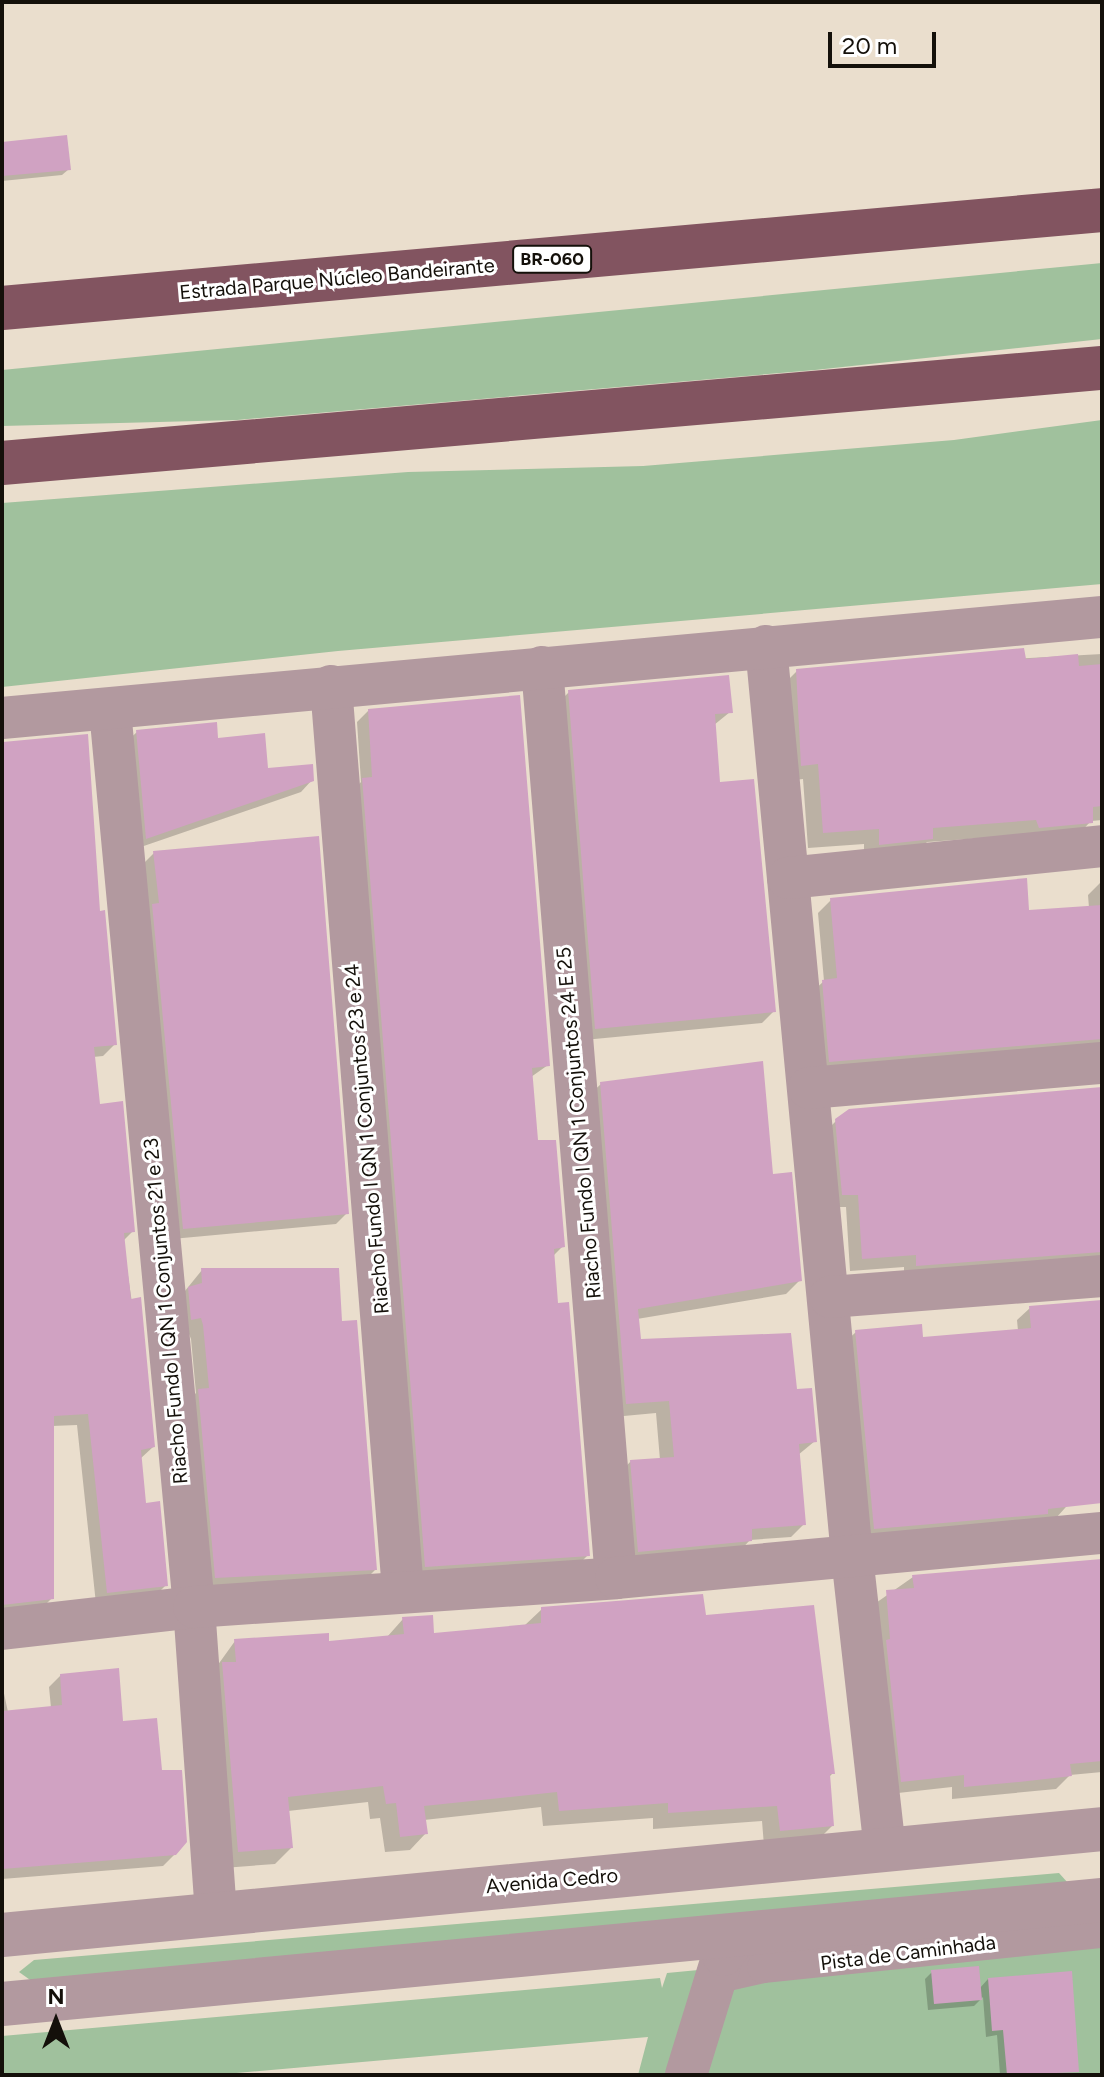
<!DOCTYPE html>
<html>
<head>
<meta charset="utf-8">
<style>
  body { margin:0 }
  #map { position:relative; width:1104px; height:2077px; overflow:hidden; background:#eadecd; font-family:Figtree,sans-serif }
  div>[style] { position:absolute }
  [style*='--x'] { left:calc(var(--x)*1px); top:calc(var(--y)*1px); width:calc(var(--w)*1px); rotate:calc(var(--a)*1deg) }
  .green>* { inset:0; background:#a0c19d }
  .shadow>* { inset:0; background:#0003 }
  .building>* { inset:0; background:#d0a2c2 }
  .pedestrian>* { height:32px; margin:-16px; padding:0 16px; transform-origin:16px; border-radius:16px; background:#b2999f }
  .minor>* { height:42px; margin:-21px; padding:0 21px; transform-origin:21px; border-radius:21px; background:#b2999f }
  .tertiary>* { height:44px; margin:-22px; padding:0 22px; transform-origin:22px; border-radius:22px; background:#b2999f }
  .trunk>* { height:44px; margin:-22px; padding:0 22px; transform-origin:22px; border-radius:22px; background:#825460 }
  span { translate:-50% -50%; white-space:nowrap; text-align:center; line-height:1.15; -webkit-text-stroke:6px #fff; paint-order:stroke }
  .shield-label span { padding:2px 6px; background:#fff; border:2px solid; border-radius:6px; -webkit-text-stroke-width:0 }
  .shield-label { font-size:18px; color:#14100a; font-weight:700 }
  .street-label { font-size:20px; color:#14100a }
  .frame { position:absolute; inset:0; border:4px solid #14100a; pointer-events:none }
  .north { position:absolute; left:16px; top:1981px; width:80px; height:80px; -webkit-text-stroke:6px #fff; paint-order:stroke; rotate:0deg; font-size:22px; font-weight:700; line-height:32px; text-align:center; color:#14100a }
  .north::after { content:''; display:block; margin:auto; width:28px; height:36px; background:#14100a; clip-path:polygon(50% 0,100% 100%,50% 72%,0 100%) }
  .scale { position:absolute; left:828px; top:32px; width:108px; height:36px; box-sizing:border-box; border:4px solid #14100a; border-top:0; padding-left:10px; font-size:24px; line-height:28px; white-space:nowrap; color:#14100a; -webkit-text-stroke:6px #fff; paint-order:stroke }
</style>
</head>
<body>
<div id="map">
  <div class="green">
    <i style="clip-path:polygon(1102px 263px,1102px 339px,815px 370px,237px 420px,2px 426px,2px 370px)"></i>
    <i style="clip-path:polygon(1102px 420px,1102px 584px,338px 651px,2px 687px,2px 503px,408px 472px,643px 466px,954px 440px)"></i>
    <i style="clip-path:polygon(1059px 1873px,1068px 1883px,33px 1982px,19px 1972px,34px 1960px)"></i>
    <i style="clip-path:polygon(1102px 1932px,1102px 2075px,638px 2075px,648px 2037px,214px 2075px,2px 2075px,2px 2036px,660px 1978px,662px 1988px,667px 1973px)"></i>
  </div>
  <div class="shadow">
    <i style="clip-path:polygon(2px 144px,69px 169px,62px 175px,2px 181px)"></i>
    <i style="clip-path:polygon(1102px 654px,1102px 820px,1091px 821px,1075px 838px,1021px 835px,927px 842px,915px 854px,864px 860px,864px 844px,808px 848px,803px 779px,786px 781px,781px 687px,797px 671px)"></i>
    <i style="clip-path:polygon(569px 692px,730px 712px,714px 725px,718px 784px,774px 1011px,762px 1023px,584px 1040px,556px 705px)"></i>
    <i style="clip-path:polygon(369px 710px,548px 1065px,531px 1077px,537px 1142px,563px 1246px,553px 1256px,556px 1305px,588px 1555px,576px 1567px,414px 1578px,352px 792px,361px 782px,357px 722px)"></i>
    <i style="clip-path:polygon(137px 732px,216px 740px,267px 770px,312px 780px,301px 792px,135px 849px,125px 743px)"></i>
    <i style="clip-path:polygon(4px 744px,98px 913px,115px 1044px,103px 1056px,93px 1057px,98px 1106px,133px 1231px,123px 1241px,153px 1447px,140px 1459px,145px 1505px,166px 1585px,154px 1597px,96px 1604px,77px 1425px,52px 1426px,52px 1598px,40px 1610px,2px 1614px)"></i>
    <i style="clip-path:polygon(154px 853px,347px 1213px,336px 1224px,172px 1239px,143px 864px)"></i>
    <i style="clip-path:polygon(1100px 883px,1102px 1056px,817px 1074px,810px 994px,824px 981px,818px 913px,831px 900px,1027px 913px,1089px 908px,1088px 895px)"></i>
    <i style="clip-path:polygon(601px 1084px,771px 1176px,800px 1280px,786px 1294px,637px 1319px,639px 1341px,795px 1391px,815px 1441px,798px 1455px,804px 1524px,791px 1537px,750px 1540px,737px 1554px,625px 1564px,618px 1475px,631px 1461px,660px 1460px,656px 1413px,613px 1417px,587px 1097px)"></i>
    <i style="clip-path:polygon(1102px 1089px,1102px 1269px,904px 1278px,904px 1267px,850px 1271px,846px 1207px,830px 1207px,823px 1134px,836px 1121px)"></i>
    <i style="clip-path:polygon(202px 1270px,340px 1323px,375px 1570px,363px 1582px,203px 1590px,186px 1403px,196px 1393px,191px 1339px,176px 1302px)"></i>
    <i style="clip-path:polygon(1102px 1302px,1102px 1467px,1056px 1518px,862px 1540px,843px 1344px,856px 1332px,922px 1339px,1018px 1331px,1017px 1320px,1030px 1308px)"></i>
    <i style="clip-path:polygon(1102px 1560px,1102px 1772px,1070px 1775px,1056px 1789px,952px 1799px,952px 1787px,889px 1794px,873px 1605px,913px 1577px)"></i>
    <i style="clip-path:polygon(542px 1609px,704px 1617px,833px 1773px,828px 1778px,832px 1826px,816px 1842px,764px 1846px,762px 1821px,653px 1829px,653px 1818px,543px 1826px,541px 1807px,424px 1820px,426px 1833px,410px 1850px,385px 1852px,380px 1818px,370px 1819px,368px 1802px,288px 1811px,291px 1848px,275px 1864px,223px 1868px,207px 1680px,235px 1641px,327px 1643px,387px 1637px,403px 1619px,432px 1635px,524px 1626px)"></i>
    <i style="clip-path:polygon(61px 1675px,121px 1723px,160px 1772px,175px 1854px,163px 1866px,2px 1879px,2px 1684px,8px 1712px,51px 1708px,49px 1687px)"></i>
    <i style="clip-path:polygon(932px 1972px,979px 1989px,988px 1979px,1077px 2071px,1000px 2075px,997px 2035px,986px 2037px,983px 1997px,974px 2006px,928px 2010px,925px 1979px)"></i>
  </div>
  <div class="building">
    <i style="clip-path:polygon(67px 135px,71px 170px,2px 176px,2px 142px)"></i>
    <i style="clip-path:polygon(1024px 648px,1026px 659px,1078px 654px,1079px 666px,1102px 664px,1102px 806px,1093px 807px,1093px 823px,1039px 828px,1036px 820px,933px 828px,933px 839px,879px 845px,879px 829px,823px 833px,818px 764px,801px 766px,796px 669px)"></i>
    <i style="clip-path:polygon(729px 675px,733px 713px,715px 714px,720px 782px,754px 779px,776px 1012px,595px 1029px,568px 690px)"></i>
    <i style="clip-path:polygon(520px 695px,550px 1066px,532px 1068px,538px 1140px,556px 1140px,565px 1247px,554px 1249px,558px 1303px,569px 1302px,590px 1556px,425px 1567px,362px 778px,372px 777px,368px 709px)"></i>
    <i style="clip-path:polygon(217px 722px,218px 738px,265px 733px,268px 768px,313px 764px,314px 781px,146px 839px,136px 730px)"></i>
    <i style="clip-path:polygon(88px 734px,100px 911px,105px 910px,117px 1045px,94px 1047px,100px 1104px,123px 1101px,135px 1232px,124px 1233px,131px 1299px,141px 1297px,155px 1447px,141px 1450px,146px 1503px,160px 1501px,168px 1586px,107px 1593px,88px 1414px,54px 1416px,54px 1599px,2px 1605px,3px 742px)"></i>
    <i style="clip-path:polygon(319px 836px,349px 1214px,183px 1229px,152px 904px,159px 903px,153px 851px)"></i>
    <i style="clip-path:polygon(1027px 878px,1029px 910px,1102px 905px,1102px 1039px,829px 1062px,822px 980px,837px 978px,830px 898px)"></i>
    <i style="clip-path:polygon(763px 1061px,773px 1174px,792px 1172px,802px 1281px,638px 1309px,641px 1339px,791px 1333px,797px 1389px,812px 1388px,817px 1442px,799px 1444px,806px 1525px,752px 1529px,752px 1541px,638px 1552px,630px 1460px,674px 1457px,669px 1401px,626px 1404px,600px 1082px)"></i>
    <i style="clip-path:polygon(1102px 1087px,1102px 1252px,916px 1266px,916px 1255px,862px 1259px,858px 1195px,842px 1195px,835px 1119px,849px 1109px)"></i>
    <i style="clip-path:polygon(201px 1268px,339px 1268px,342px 1321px,357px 1320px,377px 1570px,215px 1578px,198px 1389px,209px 1388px,203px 1325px,201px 1318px,191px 1320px,188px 1287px,202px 1283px)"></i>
    <i style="clip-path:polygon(1102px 1300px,1102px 1503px,1048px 1509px,1048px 1514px,874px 1529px,855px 1330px,922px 1324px,923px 1337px,1031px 1328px,1029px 1306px)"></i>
    <i style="clip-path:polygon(1102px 1559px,1102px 1761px,1070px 1764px,1072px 1776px,1019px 1782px,964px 1787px,964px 1775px,901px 1782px,886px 1640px,890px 1639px,886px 1590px,914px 1588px,912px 1575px)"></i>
    <i style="clip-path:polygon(703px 1594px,706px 1615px,814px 1605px,835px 1774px,830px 1774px,834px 1826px,780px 1831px,777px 1806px,668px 1813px,668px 1803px,559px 1811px,557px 1792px,424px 1806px,428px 1834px,400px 1837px,396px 1803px,386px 1804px,383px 1786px,288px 1797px,293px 1848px,238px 1852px,222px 1662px,236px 1662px,234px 1639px,329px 1633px,329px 1641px,404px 1634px,402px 1617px,433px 1615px,434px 1633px,541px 1623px,541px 1607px)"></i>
    <i style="clip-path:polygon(119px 1668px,123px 1721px,157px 1718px,162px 1770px,182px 1770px,187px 1842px,176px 1855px,2px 1869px,2px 1711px,62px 1705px,60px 1674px)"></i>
    <i style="clip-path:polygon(979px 1966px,982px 2000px,934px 2004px,931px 1970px)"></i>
    <i style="clip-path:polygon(1072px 1971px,1079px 2072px,1007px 2075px,1003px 2030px,992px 2031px,988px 1978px)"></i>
  </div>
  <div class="pedestrian">
    <i style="--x:715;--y:1978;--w:49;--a:-12.9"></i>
    <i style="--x:763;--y:1967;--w:341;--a:-5.9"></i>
  </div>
  <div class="minor">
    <i style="--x:766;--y:646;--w:914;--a:84.6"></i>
    <i style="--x:852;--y:1556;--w:296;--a:83.6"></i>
    <i style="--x:542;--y:667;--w:914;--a:85.36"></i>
    <i style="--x:331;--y:686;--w:908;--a:85.45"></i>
    <i style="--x:110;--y:710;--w:901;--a:84.65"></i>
    <i style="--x:194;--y:1607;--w:307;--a:85.9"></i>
    <i style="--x:2;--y:718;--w:1105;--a:-5.25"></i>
    <i style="--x:788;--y:878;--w:316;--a:-5.8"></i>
    <i style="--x:809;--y:1088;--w:294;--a:-4.9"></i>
    <i style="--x:830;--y:1297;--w:273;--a:-4.4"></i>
    <i style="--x:2;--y:1629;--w:193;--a:-6.5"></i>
    <i style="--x:194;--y:1607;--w:423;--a:-3.9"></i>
    <i style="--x:616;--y:1578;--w:488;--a:-5.3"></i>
    <i style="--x:686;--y:2075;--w:126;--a:-72.9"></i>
    <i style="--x:723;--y:1955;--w:24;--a:-54"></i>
  </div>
  <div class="tertiary">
    <i style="--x:2;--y:1935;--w:1105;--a:-5.5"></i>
    <i style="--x:2;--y:2004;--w:1105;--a:-5.4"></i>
  </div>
  <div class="trunk">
    <i style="--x:2;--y:308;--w:1104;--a:-5.09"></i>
    <i style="--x:2;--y:463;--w:1104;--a:-4.94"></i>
  </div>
  <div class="shield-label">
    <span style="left:552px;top:259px">BR-060</span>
  </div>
  <div class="street-label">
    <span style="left:337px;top:279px;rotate:-5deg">Estrada Parque Núcleo Bandeirante</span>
    <span style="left:579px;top:1123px;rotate:-95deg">Riacho Fundo I QN 1 Conjuntos 24 E 25</span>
    <span style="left:367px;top:1139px;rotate:-95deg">Riacho Fundo I QN 1 Conjuntos 23 e 24</span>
    <span style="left:166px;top:1311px;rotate:-95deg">Riacho Fundo I QN 1 Conjuntos 21 e 23</span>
    <span style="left:552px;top:1881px;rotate:-5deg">Avenida Cedro</span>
    <span style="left:908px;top:1953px;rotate:-7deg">Pista de Caminhada</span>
  </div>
  <div class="frame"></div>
  <div class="north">N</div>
  <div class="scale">20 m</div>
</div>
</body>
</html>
